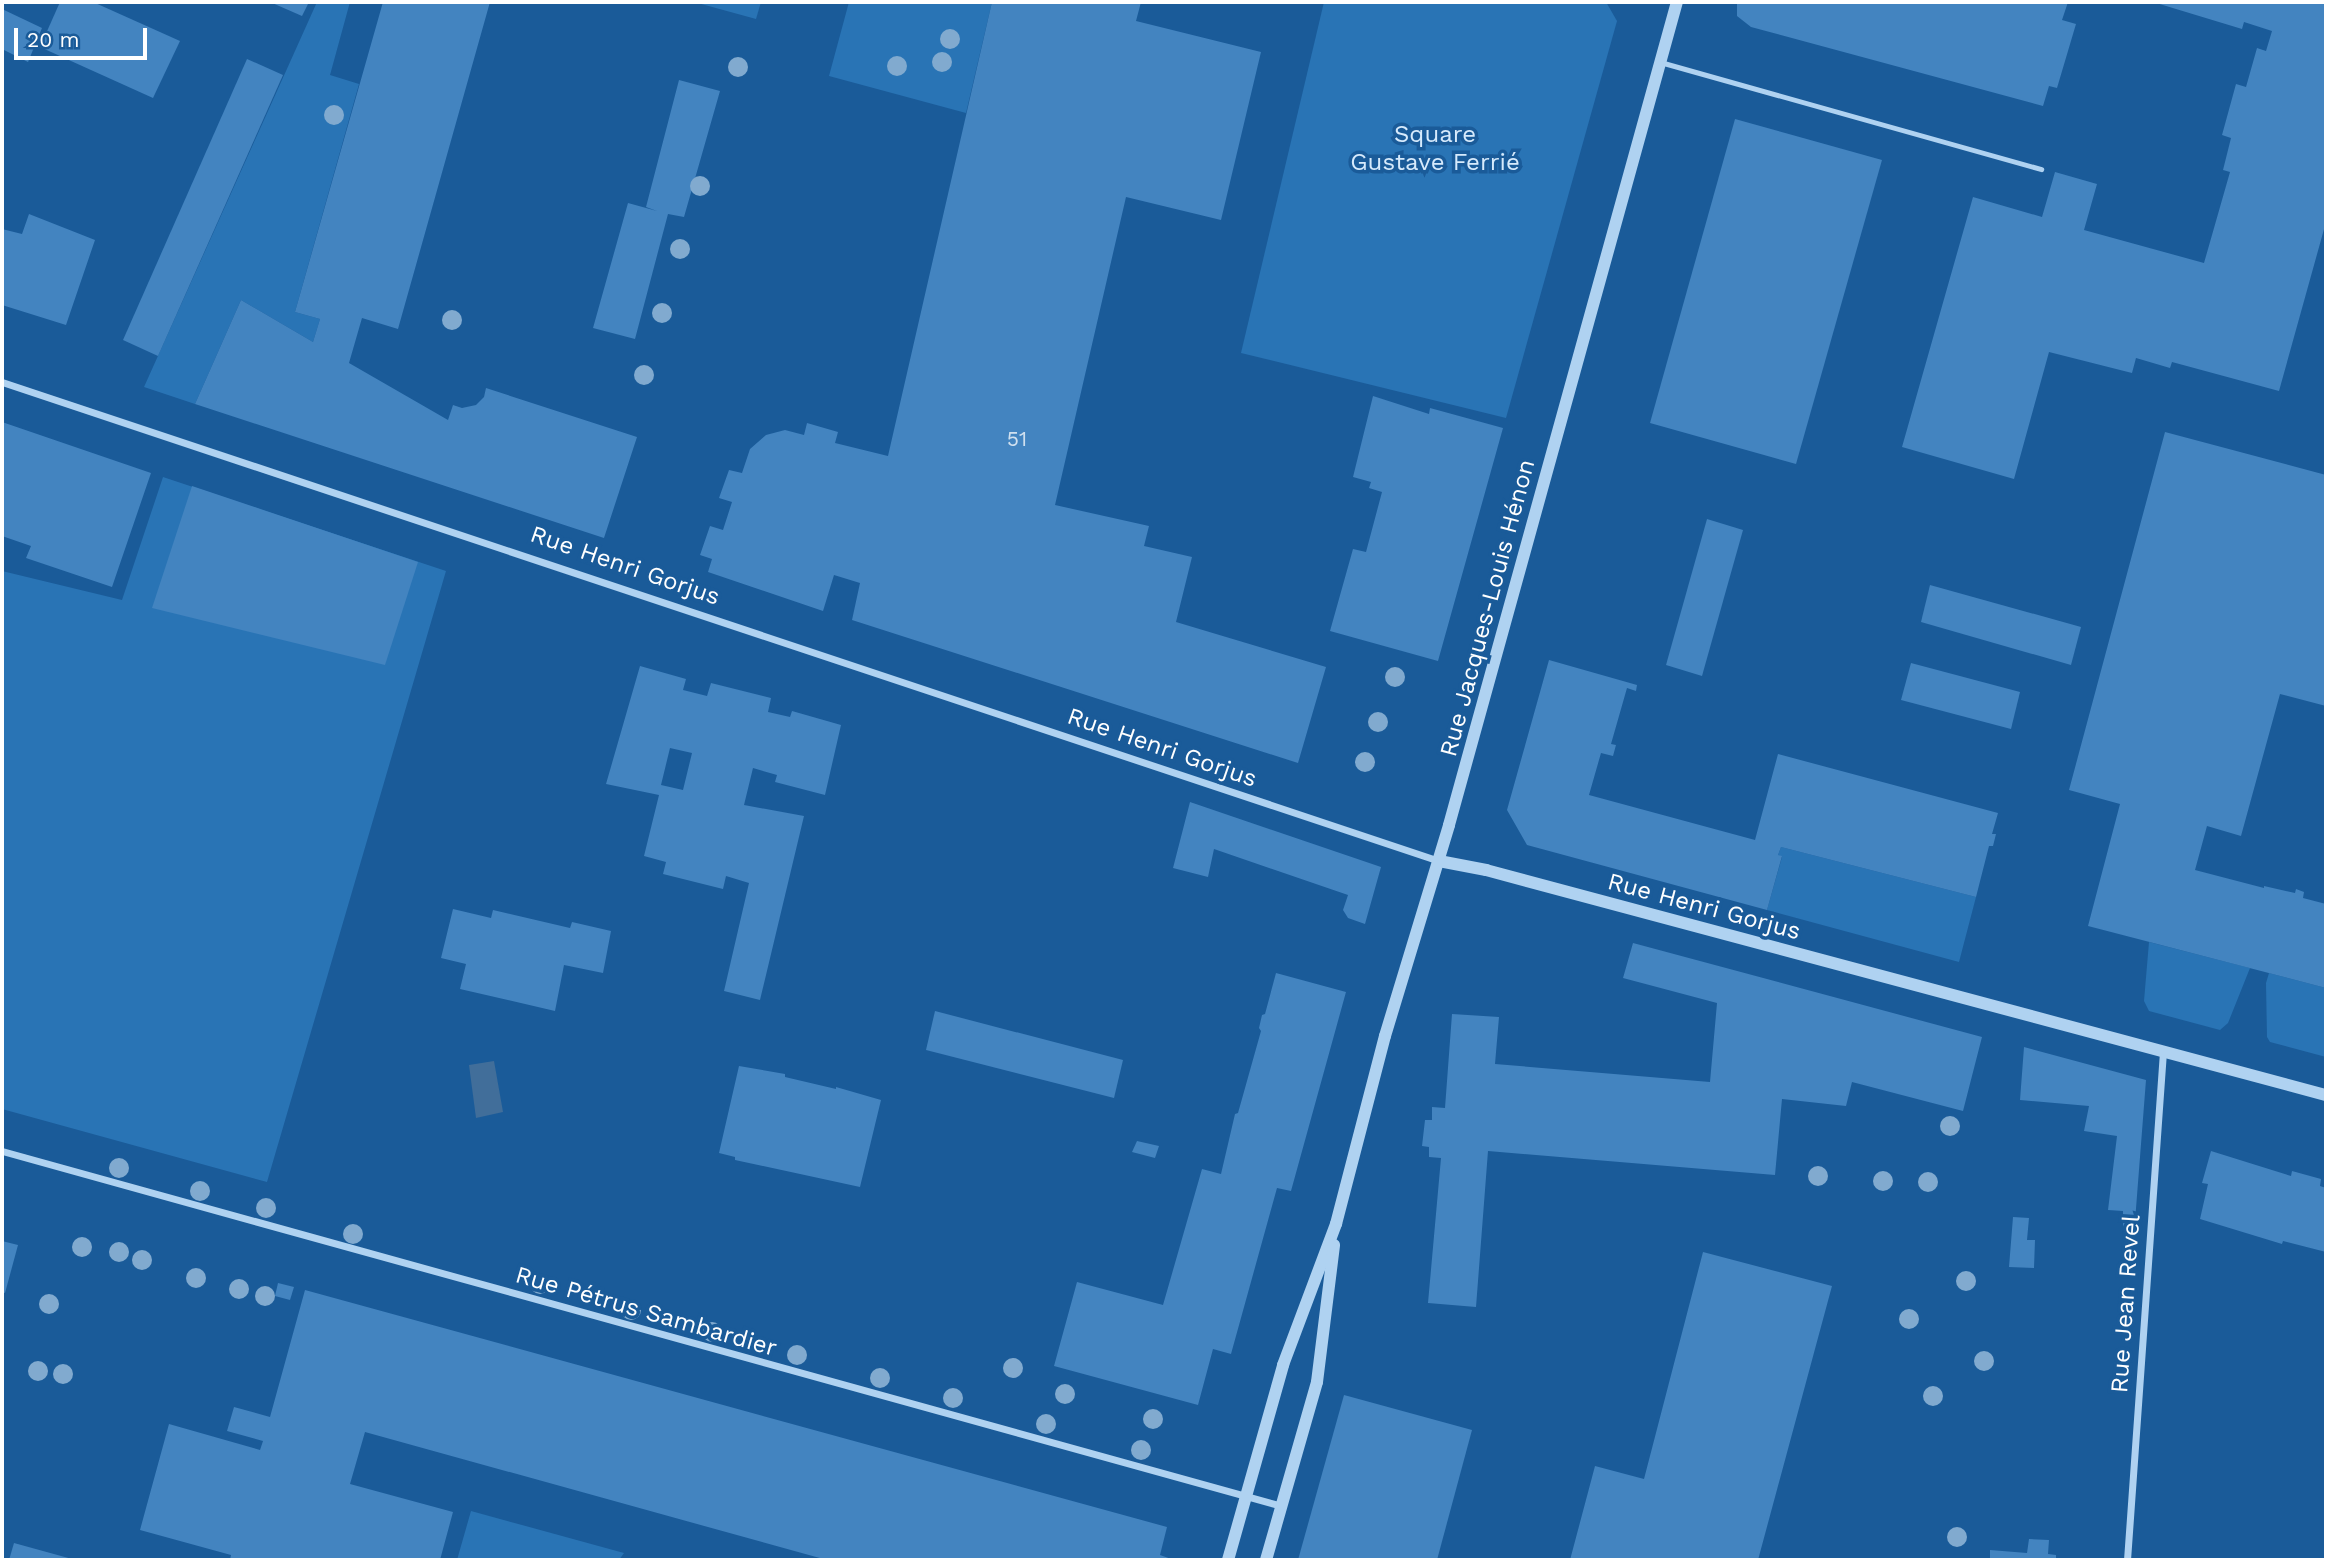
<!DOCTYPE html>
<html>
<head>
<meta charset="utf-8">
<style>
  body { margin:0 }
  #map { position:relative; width:2328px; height:1562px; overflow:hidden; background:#1a5b99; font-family:"Work Sans",sans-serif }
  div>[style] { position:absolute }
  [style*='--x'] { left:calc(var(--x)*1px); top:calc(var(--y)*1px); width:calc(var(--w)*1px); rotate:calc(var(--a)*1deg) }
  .green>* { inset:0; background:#2974b5 }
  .water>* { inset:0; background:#416e9a }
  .building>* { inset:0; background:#4384c0 }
  .service>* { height:5px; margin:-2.5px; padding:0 2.5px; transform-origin:2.5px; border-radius:2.5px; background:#afd2f1 }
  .minor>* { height:7px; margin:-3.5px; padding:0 3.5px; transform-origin:3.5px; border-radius:3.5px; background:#afd2f1 }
  .tertiary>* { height:12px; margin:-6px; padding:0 6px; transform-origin:6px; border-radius:6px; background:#afd2f1 }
  .trees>* { width:20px; height:20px; margin:-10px; border-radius:50%; background:#81aacf }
  span { translate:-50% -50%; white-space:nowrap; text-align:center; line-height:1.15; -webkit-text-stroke:7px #1a5b99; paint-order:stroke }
  .number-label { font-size:21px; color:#d0e0ef }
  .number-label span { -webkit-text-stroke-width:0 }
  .park-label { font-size:24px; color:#d6eafc }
  .street-label { font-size:24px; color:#fff }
  .frame { position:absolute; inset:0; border:4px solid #fff; pointer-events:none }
  .scale { position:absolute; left:14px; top:28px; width:133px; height:32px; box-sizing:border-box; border:4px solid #fff; border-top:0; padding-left:9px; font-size:21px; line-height:24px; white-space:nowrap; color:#fff; -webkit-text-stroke:5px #1a5b99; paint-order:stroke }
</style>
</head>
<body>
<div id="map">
  <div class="green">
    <i style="clip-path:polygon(317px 2px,350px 2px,330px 75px,359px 84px,295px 312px,320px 319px,313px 342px,241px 300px,195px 404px,144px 387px)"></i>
    <i style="clip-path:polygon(694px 2px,761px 2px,756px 19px)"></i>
    <i style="clip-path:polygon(849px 2px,992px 2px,966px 113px,829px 76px)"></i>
    <i style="clip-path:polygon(1324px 2px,1606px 2px,1617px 21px,1506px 418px,1241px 353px)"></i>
    <i style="clip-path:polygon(163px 477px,446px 571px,267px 1182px,2px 1109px,2px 571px,122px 600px)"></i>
    <i style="clip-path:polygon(1781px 847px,1976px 897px,1959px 962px,1767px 910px,1782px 857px,1778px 855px)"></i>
    <i style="clip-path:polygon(2149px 942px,2250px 968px,2228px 1023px,2220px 1030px,2149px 1011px,2144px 1001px)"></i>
    <i style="clip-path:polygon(2269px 973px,2326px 988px,2326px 1057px,2270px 1042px,2267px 1037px,2266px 983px)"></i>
    <i style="clip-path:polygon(471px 1511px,624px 1553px,619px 1560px,457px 1560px)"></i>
  </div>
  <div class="water">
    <i style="clip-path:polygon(494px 1061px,503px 1112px,476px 1118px,469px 1065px)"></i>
  </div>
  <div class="building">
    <i style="clip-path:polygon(60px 2px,93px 2px,180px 41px,153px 98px,40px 47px)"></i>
    <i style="clip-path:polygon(270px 2px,309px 2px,302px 16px)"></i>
    <i style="clip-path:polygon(383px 2px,490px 2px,398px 329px,362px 318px,349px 363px,448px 420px,453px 405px,462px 408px,476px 405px,484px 397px,486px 388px,637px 437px,604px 538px,195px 404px,241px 300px,313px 342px,320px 319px,295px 312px)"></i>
    <i style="clip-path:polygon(992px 2px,1141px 2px,1136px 21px,1261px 52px,1221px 220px,1126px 197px,1055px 505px,1149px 526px,1144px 546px,1192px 557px,1176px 622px,1326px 667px,1298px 763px,852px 620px,860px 583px,834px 575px,823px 611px,708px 572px,712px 559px,700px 555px,710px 526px,723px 530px,732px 502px,719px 498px,729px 470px,742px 473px,750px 449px,766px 435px,785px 430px,804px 435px,807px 423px,838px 432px,835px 443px,888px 456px)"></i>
    <i style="clip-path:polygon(1737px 2px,2068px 2px,2062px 20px,2076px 24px,2057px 88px,2049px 86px,2043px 106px,1751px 27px,1737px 16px)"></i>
    <i style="clip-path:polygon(2153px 2px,2326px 2px,2326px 222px,2279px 391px,2172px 362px,2170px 368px,2136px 358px,2132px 373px,2049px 352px,2014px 479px,1902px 447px,1973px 197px,2042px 217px,2055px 172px,2097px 184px,2084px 230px,2204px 263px,2230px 172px,2223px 170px,2231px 138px,2222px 135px,2236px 84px,2246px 87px,2257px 48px,2266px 51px,2272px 31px,2244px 22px,2242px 29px)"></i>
    <i style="clip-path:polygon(2px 9px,42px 28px,28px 62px,2px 49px)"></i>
    <i style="clip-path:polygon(247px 59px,283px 75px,158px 356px,123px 340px)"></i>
    <i style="clip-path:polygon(679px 80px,720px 91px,684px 217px,668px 214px,635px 339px,593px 328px,628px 203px,657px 211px,646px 207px)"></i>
    <i style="clip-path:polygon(1735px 119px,1882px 160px,1796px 464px,1650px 423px)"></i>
    <i style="clip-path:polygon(29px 214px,95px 240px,66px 325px,2px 305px,2px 229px,22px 234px)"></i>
    <i style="clip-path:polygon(1373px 396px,1429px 414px,1430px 408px,1503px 428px,1438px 661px,1330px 631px,1353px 549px,1366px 552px,1382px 492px,1369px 488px,1371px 482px,1353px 477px)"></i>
    <i style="clip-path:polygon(2px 422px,151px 473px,112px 587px,26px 558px,31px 546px,2px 536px)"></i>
    <i style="clip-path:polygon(2165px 432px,2326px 475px,2326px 706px,2280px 694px,2241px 836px,2207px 826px,2195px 870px,2264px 888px,2264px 886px,2295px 893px,2296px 889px,2304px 892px,2303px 898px,2326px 904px,2326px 988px,2088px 926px,2120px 804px,2069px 790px)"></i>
    <i style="clip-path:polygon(192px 486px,418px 562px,385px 665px,152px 608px)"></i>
    <i style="clip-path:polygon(1707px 519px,1743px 530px,1702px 676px,1666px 665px)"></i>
    <i style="clip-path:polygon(1930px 585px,2081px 627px,2071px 665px,1921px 622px)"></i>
    <i style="clip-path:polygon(1549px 660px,1637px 685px,1636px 691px,1627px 688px,1611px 744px,1616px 745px,1613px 756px,1601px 753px,1589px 795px,1755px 840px,1778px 754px,1998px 813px,1992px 834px,1996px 834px,1993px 846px,1989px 846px,1976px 897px,1781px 847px,1778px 855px,1782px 856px,1767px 910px,1527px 845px,1507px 810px)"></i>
    <i style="clip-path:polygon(1911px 663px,2020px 692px,2011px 729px,1901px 700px)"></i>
    <i style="clip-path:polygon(evenodd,640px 666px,686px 679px,683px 690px,707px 696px,711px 683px,771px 698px,768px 712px,790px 717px,792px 711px,841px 725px,825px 795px,775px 782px,777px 775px,753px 768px,744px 805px,804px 816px,760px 1000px,724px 991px,749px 883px,726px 876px,723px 889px,663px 874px,666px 862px,644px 856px,659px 795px,606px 784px,640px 666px,670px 748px,692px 753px,683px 790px,661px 785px,670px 748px)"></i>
    <i style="clip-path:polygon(1190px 802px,1381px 867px,1365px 924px,1348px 918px,1343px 910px,1348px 895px,1214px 849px,1208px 877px,1173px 868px)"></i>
    <i style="clip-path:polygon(453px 909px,491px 918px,493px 910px,570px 928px,572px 922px,611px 931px,603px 973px,564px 965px,555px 1011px,460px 989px,466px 964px,441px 958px)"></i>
    <i style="clip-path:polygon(1633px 943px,1982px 1037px,1963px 1111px,1852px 1082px,1846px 1106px,1782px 1099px,1775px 1175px,1488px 1151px,1476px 1307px,1428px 1303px,1441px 1158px,1429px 1157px,1429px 1147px,1422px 1146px,1425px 1120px,1432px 1120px,1432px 1107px,1445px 1108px,1452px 1014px,1499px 1017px,1495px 1064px,1710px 1082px,1717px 1003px,1623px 978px)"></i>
    <i style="clip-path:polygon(1276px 973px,1346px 992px,1291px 1191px,1277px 1188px,1231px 1354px,1213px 1349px,1198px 1405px,1054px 1366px,1077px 1282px,1163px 1305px,1202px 1169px,1221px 1174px,1235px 1114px,1238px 1113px,1261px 1031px,1259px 1028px,1262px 1015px,1265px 1014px)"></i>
    <i style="clip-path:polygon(935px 1011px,1123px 1060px,1114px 1098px,926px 1050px)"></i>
    <i style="clip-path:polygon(2024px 1047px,2146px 1080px,2134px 1234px,2123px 1234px,2123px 1211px,2108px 1210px,2117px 1136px,2084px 1131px,2089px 1106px,2020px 1100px)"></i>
    <i style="clip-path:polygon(739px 1066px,785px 1074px,785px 1077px,836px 1089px,836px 1087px,881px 1100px,860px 1187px,735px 1160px,735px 1157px,719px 1153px)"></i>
    <i style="clip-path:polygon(1137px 1141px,1159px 1146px,1155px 1158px,1132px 1152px)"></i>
    <i style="clip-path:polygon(2211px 1151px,2291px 1176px,2292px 1171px,2321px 1179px,2320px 1186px,2326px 1188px,2326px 1252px,2283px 1241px,2282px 1244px,2200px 1219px,2208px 1184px,2202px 1183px)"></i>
    <i style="clip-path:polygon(2013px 1217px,2029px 1218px,2027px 1240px,2035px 1240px,2034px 1268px,2009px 1267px)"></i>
    <i style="clip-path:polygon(2px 1241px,18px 1245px,5px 1293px,2px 1292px)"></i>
    <i style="clip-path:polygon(1703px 1252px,1832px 1286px,1758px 1560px,1570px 1560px,1595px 1466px,1644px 1479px)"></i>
    <i style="clip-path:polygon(278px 1283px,294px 1287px,290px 1300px,275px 1296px)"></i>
    <i style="clip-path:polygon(305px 1290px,1167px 1527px,1160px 1555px,1174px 1560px,827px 1560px,365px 1432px,350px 1484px,453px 1512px,440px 1560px,230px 1560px,231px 1555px,140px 1530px,169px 1424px,260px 1450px,263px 1441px,227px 1431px,234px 1407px,270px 1417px)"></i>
    <i style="clip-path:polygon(1344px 1395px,1472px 1430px,1437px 1560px,1298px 1560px)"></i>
    <i style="clip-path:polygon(2029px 1539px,2049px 1540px,2048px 1554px,2056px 1555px,2056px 1560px,1990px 1560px,1990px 1550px,2027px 1553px)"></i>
    <i style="clip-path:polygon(14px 1543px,72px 1559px,72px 1560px,9px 1560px)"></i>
  </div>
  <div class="service">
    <i style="--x:1660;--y:62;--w:396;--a:15.7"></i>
  </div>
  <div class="minor">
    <i style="--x:2;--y:382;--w:1515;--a:18.43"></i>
    <i style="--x:2;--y:1151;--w:1328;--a:15.5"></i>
    <i style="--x:2127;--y:1560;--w:510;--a:-85.95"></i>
  </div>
  <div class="tertiary">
    <i style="--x:1439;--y:861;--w:48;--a:10.8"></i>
    <i style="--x:1486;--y:870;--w:870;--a:15"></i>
    <i style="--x:1228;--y:1560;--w:203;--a:-74.2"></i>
    <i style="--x:1283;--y:1365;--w:151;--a:-69.4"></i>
    <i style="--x:1336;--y:1224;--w:194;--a:-75.4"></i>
    <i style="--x:1385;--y:1036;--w:220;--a:-73.1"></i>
    <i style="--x:1449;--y:825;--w:854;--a:-74.52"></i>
    <i style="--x:1266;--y:1560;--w:185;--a:-74"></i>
    <i style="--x:1317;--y:1382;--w:138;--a:-82.9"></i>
  </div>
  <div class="trees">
    <i style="left:950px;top:39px"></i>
    <i style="left:942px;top:62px"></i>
    <i style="left:897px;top:66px"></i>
    <i style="left:738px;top:67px"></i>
    <i style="left:334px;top:115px"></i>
    <i style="left:700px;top:186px"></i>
    <i style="left:680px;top:249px"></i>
    <i style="left:662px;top:313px"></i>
    <i style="left:452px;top:320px"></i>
    <i style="left:644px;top:375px"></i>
    <i style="left:1395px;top:677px"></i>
    <i style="left:1378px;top:722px"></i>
    <i style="left:1365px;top:762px"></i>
    <i style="left:1950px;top:1126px"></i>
    <i style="left:119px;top:1168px"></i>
    <i style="left:1818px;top:1176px"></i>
    <i style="left:1883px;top:1181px"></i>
    <i style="left:1928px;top:1182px"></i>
    <i style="left:200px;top:1191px"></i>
    <i style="left:266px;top:1208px"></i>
    <i style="left:353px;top:1234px"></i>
    <i style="left:82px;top:1247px"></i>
    <i style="left:119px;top:1252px"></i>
    <i style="left:142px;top:1260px"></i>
    <i style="left:196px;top:1278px"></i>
    <i style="left:1966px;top:1281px"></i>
    <i style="left:540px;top:1284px"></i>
    <i style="left:239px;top:1289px"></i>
    <i style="left:265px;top:1296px"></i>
    <i style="left:49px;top:1304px"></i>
    <i style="left:631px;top:1310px"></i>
    <i style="left:1909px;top:1319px"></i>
    <i style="left:712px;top:1332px"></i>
    <i style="left:797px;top:1355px"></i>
    <i style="left:1984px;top:1361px"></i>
    <i style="left:1013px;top:1368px"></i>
    <i style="left:38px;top:1371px"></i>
    <i style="left:63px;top:1374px"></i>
    <i style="left:880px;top:1378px"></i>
    <i style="left:1065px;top:1394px"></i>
    <i style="left:1933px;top:1396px"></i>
    <i style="left:953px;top:1398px"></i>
    <i style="left:1153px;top:1419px"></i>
    <i style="left:1046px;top:1424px"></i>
    <i style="left:1141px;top:1450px"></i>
    <i style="left:1957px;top:1537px"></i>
  </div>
  <div class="number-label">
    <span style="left:1017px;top:439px">51</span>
  </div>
  <div class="park-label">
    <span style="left:1435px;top:149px">Square<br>Gustave Ferrié</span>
  </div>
  <div class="street-label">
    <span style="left:625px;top:566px;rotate:19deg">Rue Henri Gorjus</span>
    <span style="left:1488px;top:608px;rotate:-75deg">Rue Jacques-Louis Hénon</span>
    <span style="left:1162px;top:748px;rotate:19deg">Rue Henri Gorjus</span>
    <span style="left:1704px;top:907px;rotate:15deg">Rue Henri Gorjus</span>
    <span style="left:2126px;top:1304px;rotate:-86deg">Rue Jean Revel</span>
    <span style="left:646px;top:1312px;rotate:16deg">Rue Pétrus Sambardier</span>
  </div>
  <div class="frame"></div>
  <div class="scale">20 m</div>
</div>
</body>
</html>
